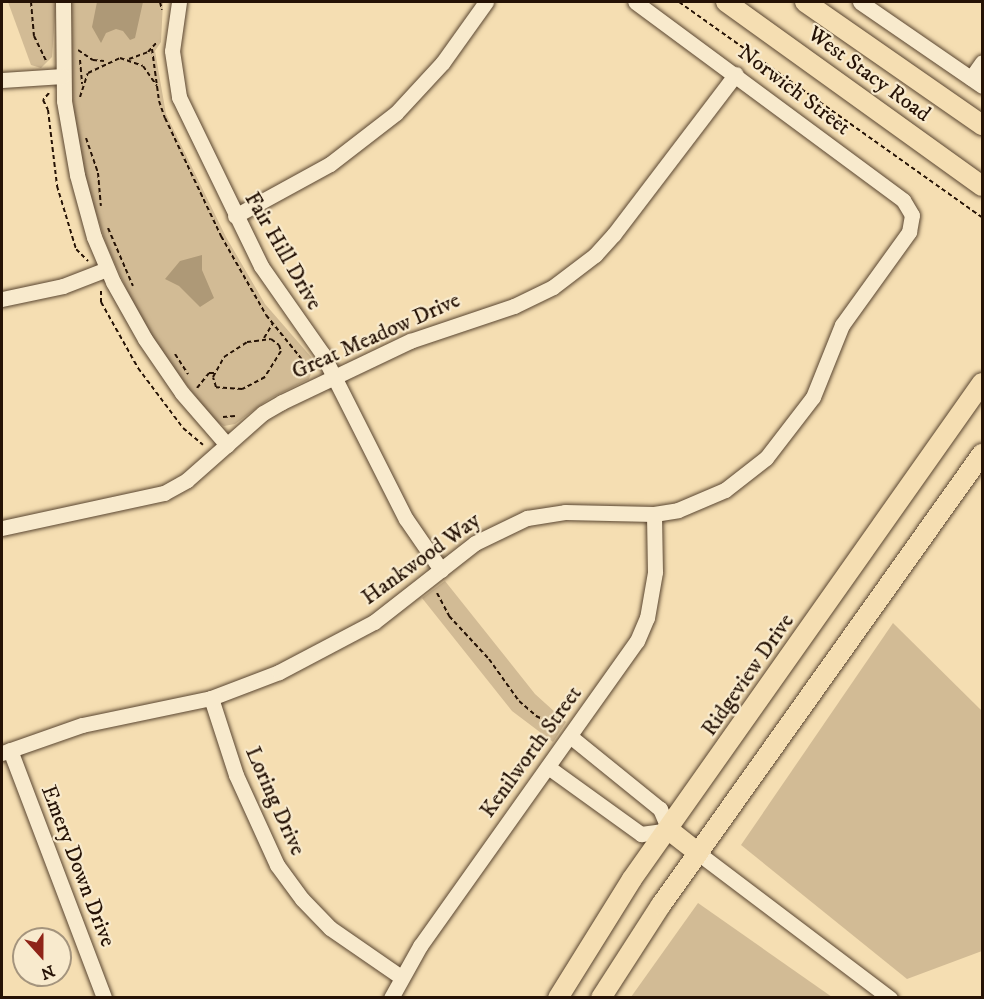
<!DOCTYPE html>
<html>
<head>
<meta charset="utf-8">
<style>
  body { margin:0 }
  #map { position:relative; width:984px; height:999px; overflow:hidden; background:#f5deb2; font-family:"IM FELL DW Pica",serif }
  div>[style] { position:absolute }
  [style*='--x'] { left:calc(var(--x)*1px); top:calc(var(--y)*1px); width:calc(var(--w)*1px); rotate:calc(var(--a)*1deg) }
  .green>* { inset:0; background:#d2bb95 }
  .water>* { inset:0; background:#ae9977 }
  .path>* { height:2px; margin-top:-1px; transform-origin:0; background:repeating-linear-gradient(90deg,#251205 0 4.5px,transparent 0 7.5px) }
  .roads { filter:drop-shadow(0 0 2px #594530) drop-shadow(0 0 2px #594530) }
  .minor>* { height:15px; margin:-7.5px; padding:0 7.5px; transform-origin:7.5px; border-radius:7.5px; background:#f8eacd }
  .major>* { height:20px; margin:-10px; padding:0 10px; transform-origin:10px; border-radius:10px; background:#f5deb2 }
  span { translate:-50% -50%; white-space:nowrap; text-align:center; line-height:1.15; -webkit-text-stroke:4.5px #f8eacd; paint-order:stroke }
  .street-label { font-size:22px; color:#251205 }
  .frame { position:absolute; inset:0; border:3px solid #251205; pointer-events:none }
  .north { position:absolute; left:12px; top:927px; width:60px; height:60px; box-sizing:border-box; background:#f8eacd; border:2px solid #a4947d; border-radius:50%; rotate:159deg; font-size:16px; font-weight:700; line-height:24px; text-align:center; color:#251205 }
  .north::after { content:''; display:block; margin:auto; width:21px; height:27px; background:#8f2418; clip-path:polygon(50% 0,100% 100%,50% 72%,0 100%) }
</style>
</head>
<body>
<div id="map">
  <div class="green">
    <i style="clip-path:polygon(8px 2px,56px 2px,52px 57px,41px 68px,31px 65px)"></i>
    <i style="clip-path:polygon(71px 2px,163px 2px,161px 42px,155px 51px,166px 114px,226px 237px,265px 304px,312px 358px,313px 369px,309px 379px,269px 399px,235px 424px,224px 426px,215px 421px,164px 356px,135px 308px,107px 246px,86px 183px,74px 112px,69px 51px)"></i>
    <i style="clip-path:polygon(445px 581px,535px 694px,566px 722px,553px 742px,512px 711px,422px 598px)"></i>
    <i style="clip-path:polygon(893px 623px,982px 711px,982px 951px,907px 979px,741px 845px)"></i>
    <i style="clip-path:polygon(698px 903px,832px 997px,631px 997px)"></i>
  </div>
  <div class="water">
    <i style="clip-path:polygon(97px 2px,143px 2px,135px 38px,130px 40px,123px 31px,116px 29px,106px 33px,101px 43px,92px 27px)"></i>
    <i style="clip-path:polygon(202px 255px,202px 270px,214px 298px,200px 307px,179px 286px,165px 279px,180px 261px)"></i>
  </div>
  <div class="path">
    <i style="--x:31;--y:2;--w:34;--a:85"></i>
    <i style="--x:34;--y:36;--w:28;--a:64"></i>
    <i style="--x:160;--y:2;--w:8;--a:76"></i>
    <i style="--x:679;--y:2;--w:372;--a:35.4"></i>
    <i style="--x:152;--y:49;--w:52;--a:82.3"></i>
    <i style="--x:159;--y:101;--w:18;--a:71"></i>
    <i style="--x:165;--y:118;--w:131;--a:64.6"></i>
    <i style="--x:221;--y:236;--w:91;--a:60.3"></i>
    <i style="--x:266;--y:315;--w:60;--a:51"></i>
    <i style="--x:304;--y:362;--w:13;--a:94"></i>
    <i style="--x:78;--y:50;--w:18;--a:34"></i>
    <i style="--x:93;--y:60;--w:11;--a:5"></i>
    <i style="--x:129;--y:59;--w:20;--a:-20"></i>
    <i style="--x:148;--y:52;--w:13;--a:-48"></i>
    <i style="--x:80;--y:60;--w:24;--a:85"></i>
    <i style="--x:49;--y:93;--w:9;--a:131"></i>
    <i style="--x:43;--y:100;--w:11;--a:63"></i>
    <i style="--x:48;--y:110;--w:77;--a:83.2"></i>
    <i style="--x:57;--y:186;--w:66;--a:73.2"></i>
    <i style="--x:76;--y:249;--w:17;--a:45"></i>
    <i style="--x:80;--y:97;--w:25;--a:-72"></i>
    <i style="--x:88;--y:73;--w:35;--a:-25"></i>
    <i style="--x:120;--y:58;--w:24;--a:19"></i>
    <i style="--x:143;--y:66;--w:24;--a:55"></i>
    <i style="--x:86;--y:138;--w:37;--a:71"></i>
    <i style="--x:98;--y:173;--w:33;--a:85"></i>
    <i style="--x:108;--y:228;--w:63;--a:66.7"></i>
    <i style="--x:101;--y:291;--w:11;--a:90"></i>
    <i style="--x:101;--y:302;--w:76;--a:60.7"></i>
    <i style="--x:138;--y:368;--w:75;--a:53.1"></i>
    <i style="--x:183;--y:428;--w:26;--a:40"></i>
    <i style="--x:264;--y:338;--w:17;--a:-59"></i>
    <i style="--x:271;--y:339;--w:10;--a:37"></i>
    <i style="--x:279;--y:345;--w:6;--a:72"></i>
    <i style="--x:281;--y:351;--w:31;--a:122"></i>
    <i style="--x:265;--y:377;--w:26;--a:152"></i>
    <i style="--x:242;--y:389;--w:26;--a:-176"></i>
    <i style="--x:216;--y:387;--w:10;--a:-107"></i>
    <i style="--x:213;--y:377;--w:23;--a:-61"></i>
    <i style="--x:224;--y:357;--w:27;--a:-33"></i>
    <i style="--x:247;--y:342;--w:24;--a:-7"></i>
    <i style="--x:175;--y:354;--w:24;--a:57"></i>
    <i style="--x:197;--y:388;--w:19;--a:-51"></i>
    <i style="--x:209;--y:373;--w:5;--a:0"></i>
    <i style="--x:223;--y:417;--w:12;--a:-5"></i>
    <i style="--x:437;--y:593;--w:26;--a:62"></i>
    <i style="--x:449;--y:616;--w:59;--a:47.1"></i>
    <i style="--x:489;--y:659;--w:52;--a:54.5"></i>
    <i style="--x:519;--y:701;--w:23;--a:41"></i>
    <i style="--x:536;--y:716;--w:23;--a:25"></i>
  </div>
  <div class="roads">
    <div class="minor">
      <i style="--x:63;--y:2;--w:99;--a:89.4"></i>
      <i style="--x:64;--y:101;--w:75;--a:80"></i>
      <i style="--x:77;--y:175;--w:64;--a:74.7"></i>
      <i style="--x:94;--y:237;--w:49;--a:67.1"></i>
      <i style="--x:113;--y:282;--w:65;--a:60.7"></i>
      <i style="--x:145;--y:339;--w:65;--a:55.6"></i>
      <i style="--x:182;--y:393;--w:69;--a:49.1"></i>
      <i style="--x:179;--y:2;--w:49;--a:98.1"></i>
      <i style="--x:172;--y:51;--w:47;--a:81.3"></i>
      <i style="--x:179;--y:97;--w:188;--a:64.1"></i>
      <i style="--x:261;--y:266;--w:106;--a:55"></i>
      <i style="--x:322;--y:353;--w:186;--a:63.2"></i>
      <i style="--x:406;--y:519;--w:62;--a:55.5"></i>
      <i style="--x:860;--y:2;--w:148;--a:34.5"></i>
      <i style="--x:971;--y:78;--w:19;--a:-55"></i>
      <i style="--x:2;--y:80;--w:61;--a:-3.8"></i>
      <i style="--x:235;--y:216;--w:108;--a:-28.7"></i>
      <i style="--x:330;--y:164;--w:83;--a:-37.7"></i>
      <i style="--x:396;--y:113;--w:69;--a:-47.3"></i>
      <i style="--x:443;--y:62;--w:74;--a:-54.4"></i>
      <i style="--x:2;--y:299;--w:62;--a:-12"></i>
      <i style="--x:63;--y:286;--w:47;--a:-21.1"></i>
      <i style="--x:2;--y:528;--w:166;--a:-12.2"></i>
      <i style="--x:164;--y:493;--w:26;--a:-29"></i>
      <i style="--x:187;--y:480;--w:101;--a:-41.4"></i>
      <i style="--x:263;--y:413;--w:22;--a:-30"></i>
      <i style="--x:282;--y:402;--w:142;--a:-25.5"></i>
      <i style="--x:410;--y:341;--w:110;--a:-18.6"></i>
      <i style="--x:514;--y:306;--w:43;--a:-26"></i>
      <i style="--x:553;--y:287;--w:53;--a:-37.3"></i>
      <i style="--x:595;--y:255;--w:28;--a:-48"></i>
      <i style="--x:614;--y:234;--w:201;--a:-52.7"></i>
      <i style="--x:211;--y:698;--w:81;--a:72"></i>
      <i style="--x:236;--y:775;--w:99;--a:65.5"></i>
      <i style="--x:277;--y:865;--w:42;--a:53.7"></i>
      <i style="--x:302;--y:899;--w:40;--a:46"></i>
      <i style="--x:330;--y:928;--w:86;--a:34.6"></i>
      <i style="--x:10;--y:750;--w:265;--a:69.2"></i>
      <i style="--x:2;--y:753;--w:85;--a:-19.3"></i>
      <i style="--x:82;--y:725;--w:132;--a:-11.8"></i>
      <i style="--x:211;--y:698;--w:73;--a:-20.9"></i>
      <i style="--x:279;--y:672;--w:107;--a:-27.8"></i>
      <i style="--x:374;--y:622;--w:128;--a:-38"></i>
      <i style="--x:475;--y:543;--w:58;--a:-25.7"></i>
      <i style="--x:527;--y:518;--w:38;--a:-9"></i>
      <i style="--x:565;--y:512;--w:89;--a:1.3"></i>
      <i style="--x:654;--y:514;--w:24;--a:-9"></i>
      <i style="--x:678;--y:510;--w:51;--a:-23.1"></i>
      <i style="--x:725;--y:490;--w:52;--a:-38"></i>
      <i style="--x:766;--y:458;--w:77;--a:-52.4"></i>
      <i style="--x:813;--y:397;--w:78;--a:-68.1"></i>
      <i style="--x:842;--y:325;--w:115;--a:-54.2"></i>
      <i style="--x:909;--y:232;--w:17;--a:-80"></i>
      <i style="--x:912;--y:215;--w:17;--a:-121"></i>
      <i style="--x:903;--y:200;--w:333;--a:-143.5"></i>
      <i style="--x:548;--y:767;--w:115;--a:35.8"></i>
      <i style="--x:641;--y:834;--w:28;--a:-8"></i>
      <i style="--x:669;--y:830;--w:23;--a:-113"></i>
      <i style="--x:660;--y:809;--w:116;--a:-141"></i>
      <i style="--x:698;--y:853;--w:241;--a:37.1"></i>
      <i style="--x:391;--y:998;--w:60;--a:-60.9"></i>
      <i style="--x:420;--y:946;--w:374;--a:-54.6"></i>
      <i style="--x:637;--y:641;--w:25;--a:-67"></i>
      <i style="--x:647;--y:618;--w:47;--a:-80.1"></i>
      <i style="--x:655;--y:572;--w:58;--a:-91"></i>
    </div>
    <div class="major">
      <i style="--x:726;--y:2;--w:315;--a:35.7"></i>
      <i style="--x:805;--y:2;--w:216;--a:34.8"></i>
      <i style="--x:669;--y:830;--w:37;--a:38"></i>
      <i style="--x:558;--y:998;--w:140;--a:-58.1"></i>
      <i style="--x:632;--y:879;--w:607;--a:-54.79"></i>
      <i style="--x:601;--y:998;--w:111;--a:-57.2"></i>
      <i style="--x:661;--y:905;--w:554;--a:-54.56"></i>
    </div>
  </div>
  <div class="street-label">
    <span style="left:869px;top:74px;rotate:36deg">West Stacy Road</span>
    <span style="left:794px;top:90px;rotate:37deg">Norwich Street</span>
    <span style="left:283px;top:251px;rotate:60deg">Fair Hill Drive</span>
    <span style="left:376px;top:336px;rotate:-24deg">Great Meadow Drive</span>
    <span style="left:421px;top:559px;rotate:-36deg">Hankwood Way</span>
    <span style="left:748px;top:675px;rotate:-55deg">Ridgeview Drive</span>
    <span style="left:531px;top:752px;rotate:-54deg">Kenilworth Street</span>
    <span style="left:275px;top:801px;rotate:66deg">Loring Drive</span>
    <span style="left:78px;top:866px;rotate:69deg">Emery Down Drive</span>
  </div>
  <div class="frame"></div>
  <div class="north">N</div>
</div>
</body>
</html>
